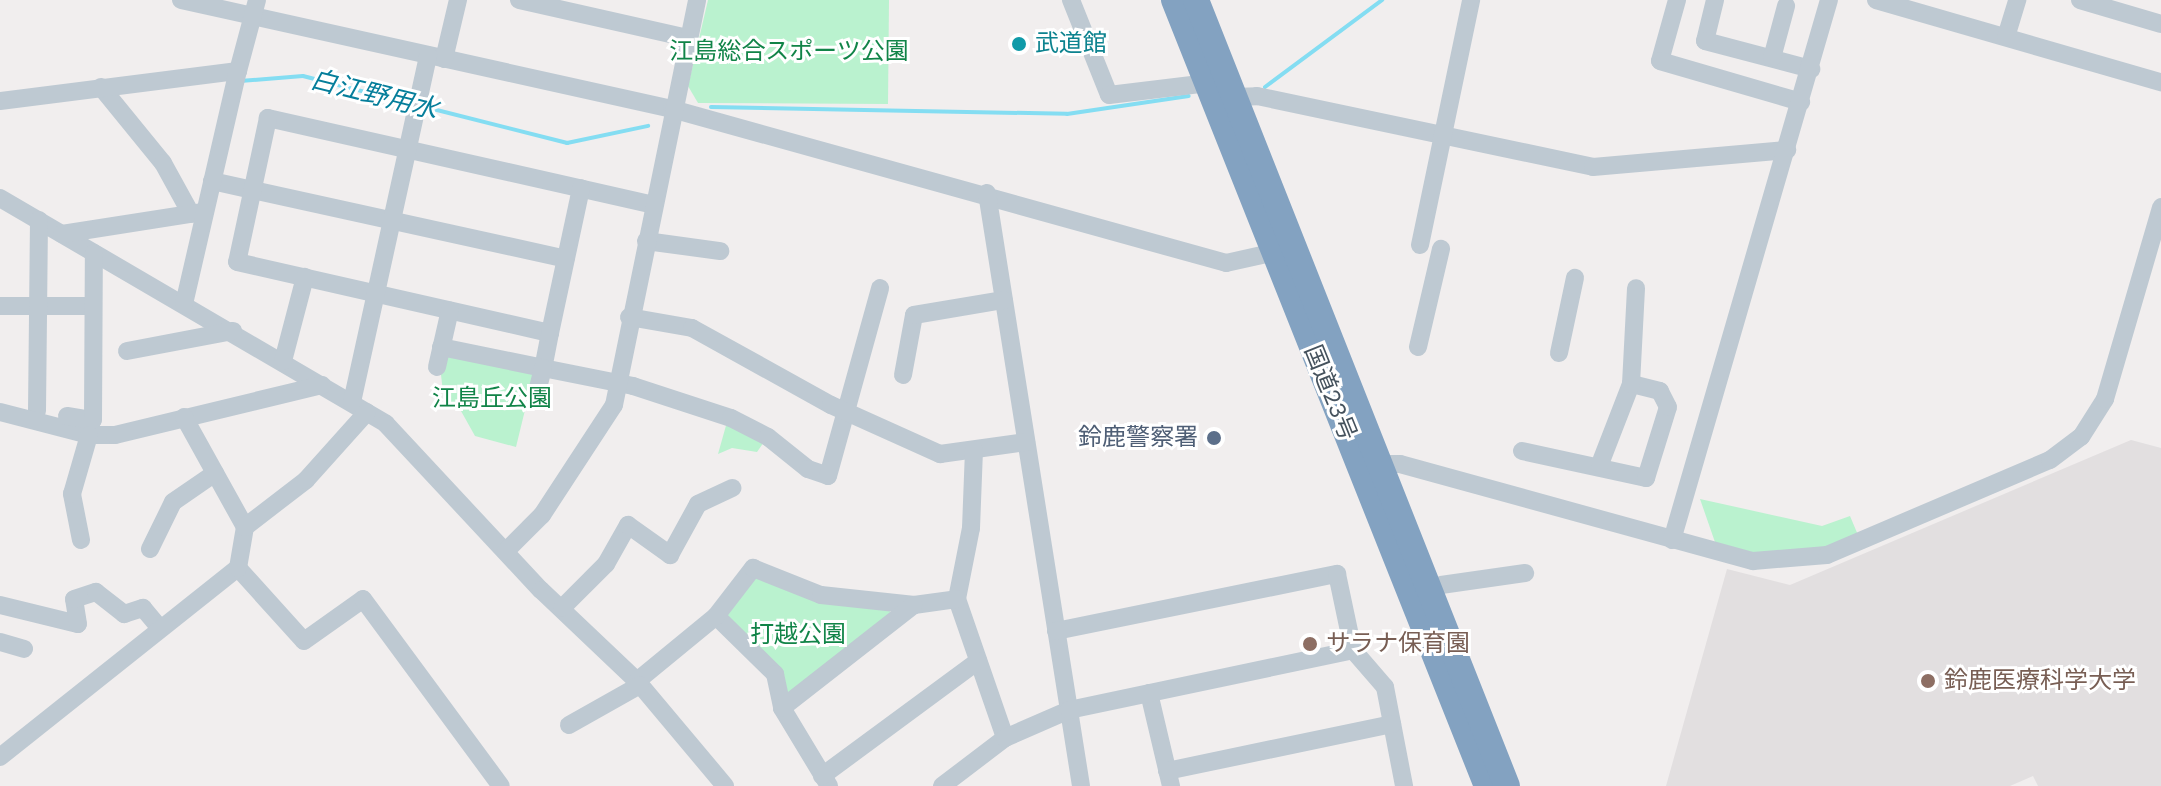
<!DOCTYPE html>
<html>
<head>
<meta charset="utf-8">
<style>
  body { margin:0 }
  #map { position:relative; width:2161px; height:786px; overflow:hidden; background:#f1eeee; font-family:"Work Sans","Noto Sans JP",sans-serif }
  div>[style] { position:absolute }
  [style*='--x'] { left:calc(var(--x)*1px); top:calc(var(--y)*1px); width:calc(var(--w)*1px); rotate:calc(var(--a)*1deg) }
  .education>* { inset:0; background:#e2dfe0 }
  .green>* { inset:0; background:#baf2cf }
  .stream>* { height:4px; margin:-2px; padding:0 2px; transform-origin:2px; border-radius:2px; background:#84ddf2 }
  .minor>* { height:18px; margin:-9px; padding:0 9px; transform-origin:9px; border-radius:9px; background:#bec9d2 }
  .highway>* { height:26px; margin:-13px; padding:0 13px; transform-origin:13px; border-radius:13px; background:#83a2c1 }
  .dots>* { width:22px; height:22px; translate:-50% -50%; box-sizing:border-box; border:4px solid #fff; border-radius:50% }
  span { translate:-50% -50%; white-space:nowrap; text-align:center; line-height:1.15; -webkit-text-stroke:6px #fff; paint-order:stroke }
  .culture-label { font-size:24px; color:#0d838f }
  .left { translate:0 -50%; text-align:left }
  .park-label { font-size:24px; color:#118448 }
  .street-label { font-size:24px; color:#45525d }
  .service-label { font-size:24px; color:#4e5e75 }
  .right { translate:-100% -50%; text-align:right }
  .education-label { font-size:24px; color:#785e54 }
  .water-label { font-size:26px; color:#057e9b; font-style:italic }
</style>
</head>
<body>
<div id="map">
  <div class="education">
    <i style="clip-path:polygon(2131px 440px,2161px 448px,2161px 786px,2038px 786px,2033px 776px,2010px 786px,1666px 786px,1727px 569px,1790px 585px)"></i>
  </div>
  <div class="green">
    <i style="clip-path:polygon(708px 0,889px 0,888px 104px,698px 103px,688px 86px)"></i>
    <i style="clip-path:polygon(445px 352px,534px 373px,516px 447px,475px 436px,461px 411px,444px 400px,441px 375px)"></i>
    <i style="clip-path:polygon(727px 422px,764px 442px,757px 452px,732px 448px,718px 454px)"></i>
    <i style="clip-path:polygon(1700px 499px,1822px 526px,1850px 516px,1858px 535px,1818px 551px,1766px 555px,1716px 545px)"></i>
    <i style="clip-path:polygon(757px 577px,888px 606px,892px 617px,790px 695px,784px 693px,726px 613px)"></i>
  </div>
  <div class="stream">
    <i style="--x:240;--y:81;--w:63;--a:-4.5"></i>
    <i style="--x:303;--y:76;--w:113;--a:14.4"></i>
    <i style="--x:1265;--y:87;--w:146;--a:-36.6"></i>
    <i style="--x:421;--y:106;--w:151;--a:14.2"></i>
    <i style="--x:567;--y:143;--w:83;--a:-11.9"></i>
    <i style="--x:711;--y:107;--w:356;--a:1.1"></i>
    <i style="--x:1067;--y:114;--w:123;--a:-8.4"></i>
  </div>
  <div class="minor">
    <i style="--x:181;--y:0;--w:503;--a:12.52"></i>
    <i style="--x:672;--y:109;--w:575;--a:15.53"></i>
    <i style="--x:1226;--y:263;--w:59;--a:-12.6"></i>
    <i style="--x:519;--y:0;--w:173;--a:12.7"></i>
    <i style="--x:1071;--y:0;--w:102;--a:68.2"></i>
    <i style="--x:1109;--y:95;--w:100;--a:-6.9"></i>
    <i style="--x:1677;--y:0;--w:63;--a:105.6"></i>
    <i style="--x:1660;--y:61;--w:147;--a:16.2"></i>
    <i style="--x:1715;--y:0;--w:42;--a:103.7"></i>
    <i style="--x:1705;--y:41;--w:110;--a:14.8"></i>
    <i style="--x:1876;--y:0;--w:297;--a:16.1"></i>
    <i style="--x:2080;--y:0;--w:84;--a:16.5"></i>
    <i style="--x:2006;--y:37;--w:39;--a:-73"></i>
    <i style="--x:1772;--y:58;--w:54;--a:-74.9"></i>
    <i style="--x:444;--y:59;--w:61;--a:-76.7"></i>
    <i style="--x:101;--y:87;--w:98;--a:50.8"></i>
    <i style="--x:163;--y:163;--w:58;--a:61.2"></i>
    <i style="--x:1234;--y:97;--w:23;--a:-2"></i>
    <i style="--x:1257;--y:96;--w:343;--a:11.9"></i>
    <i style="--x:1593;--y:167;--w:195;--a:-5"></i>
    <i style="--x:0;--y:101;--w:240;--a:-7.2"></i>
    <i style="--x:238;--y:71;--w:73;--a:-75"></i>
    <i style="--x:212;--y:181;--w:362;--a:12.4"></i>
    <i style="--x:987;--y:193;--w:600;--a:80.99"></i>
    <i style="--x:0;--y:198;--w:447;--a:30.3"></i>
    <i style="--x:386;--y:424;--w:227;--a:47"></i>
    <i style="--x:541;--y:590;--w:132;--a:43.5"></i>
    <i style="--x:637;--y:681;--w:137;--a:50"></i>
    <i style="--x:654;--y:205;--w:396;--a:-167.3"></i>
    <i style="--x:268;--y:118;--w:147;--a:102.1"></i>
    <i style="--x:237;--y:262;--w:321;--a:12.8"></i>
    <i style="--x:550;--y:333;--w:36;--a:101"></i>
    <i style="--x:543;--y:368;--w:92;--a:11.3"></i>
    <i style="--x:633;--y:386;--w:103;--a:18.1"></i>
    <i style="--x:731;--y:418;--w:42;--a:27.2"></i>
    <i style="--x:768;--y:437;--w:51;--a:38.7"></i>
    <i style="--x:808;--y:469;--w:21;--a:19"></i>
    <i style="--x:828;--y:476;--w:195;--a:-74.5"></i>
    <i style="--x:62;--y:234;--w:143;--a:-8.9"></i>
    <i style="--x:646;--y:241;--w:75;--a:7.7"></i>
    <i style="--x:1420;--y:245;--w:250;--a:-78.2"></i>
    <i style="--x:184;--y:304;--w:239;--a:-77"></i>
    <i style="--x:0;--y:306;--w:93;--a:0"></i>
    <i style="--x:629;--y:317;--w:64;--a:9.9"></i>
    <i style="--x:692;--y:328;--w:159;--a:29"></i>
    <i style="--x:831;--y:405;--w:120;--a:24.2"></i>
    <i style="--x:940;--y:454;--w:87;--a:-7.9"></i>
    <i style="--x:550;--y:333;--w:148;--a:-77.9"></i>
    <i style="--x:441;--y:347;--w:104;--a:11.6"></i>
    <i style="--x:543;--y:368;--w:34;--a:104"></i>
    <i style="--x:1418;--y:347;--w:101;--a:-76.8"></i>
    <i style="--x:127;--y:351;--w:108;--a:-10.7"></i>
    <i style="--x:1559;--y:353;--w:77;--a:-78"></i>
    <i style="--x:283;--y:361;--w:87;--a:-75.3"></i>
    <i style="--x:437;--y:367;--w:58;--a:-77.2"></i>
    <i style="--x:903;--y:375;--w:61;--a:-79.6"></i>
    <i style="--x:914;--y:315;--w:91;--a:-9.5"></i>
    <i style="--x:352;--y:402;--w:355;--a:-77.6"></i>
    <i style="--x:37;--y:411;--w:191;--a:-89.4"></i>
    <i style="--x:0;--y:412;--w:92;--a:14.5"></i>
    <i style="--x:89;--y:435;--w:26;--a:0"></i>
    <i style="--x:115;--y:435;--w:213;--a:-13.6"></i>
    <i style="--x:67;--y:416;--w:26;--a:9"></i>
    <i style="--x:93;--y:420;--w:167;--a:-89.7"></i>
    <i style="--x:184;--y:417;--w:126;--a:61"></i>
    <i style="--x:974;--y:450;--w:78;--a:92.2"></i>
    <i style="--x:971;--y:528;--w:72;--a:101.2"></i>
    <i style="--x:957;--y:599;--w:147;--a:70.9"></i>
    <i style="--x:1522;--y:451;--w:127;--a:12.3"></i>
    <i style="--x:1646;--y:478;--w:74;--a:-72.8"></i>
    <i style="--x:1668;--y:407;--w:18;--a:-117"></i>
    <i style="--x:1660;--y:391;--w:30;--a:-166"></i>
    <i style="--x:1371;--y:464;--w:29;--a:0"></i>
    <i style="--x:1400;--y:464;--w:366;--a:15.4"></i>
    <i style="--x:1753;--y:561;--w:74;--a:-4.6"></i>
    <i style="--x:1827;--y:555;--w:242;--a:-23.1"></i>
    <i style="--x:2050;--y:460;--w:39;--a:-37"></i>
    <i style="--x:2081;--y:437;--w:45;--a:-57.7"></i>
    <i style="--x:2105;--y:399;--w:200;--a:-73.7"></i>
    <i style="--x:1600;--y:464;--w:86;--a:-68.8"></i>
    <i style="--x:1631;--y:384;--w:96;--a:-87"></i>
    <i style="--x:81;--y:540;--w:47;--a:-101.1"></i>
    <i style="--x:72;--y:494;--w:61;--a:-73.9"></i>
    <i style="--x:1672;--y:540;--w:562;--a:-73.79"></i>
    <i style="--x:150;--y:549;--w:52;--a:-63.9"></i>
    <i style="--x:173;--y:502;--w:51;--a:-34.6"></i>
    <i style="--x:506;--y:551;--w:51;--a:-45"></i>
    <i style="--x:542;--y:515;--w:131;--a:-56.8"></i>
    <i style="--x:614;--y:405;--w:413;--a:-78.4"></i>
    <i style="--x:238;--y:568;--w:98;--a:47.9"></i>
    <i style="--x:304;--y:641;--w:72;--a:-35.4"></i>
    <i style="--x:363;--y:599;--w:232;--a:53.6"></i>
    <i style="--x:1441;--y:585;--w:85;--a:-8.1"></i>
    <i style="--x:0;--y:605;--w:80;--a:13.7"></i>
    <i style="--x:78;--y:624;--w:25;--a:-99"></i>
    <i style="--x:74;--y:599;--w:23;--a:-18"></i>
    <i style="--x:96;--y:592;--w:36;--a:38"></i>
    <i style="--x:124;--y:614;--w:20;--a:-18"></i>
    <i style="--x:143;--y:608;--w:26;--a:50"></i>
    <i style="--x:562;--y:608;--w:62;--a:-45"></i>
    <i style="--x:606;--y:564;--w:45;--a:-60.6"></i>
    <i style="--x:628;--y:525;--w:52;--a:35.5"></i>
    <i style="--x:670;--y:555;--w:58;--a:-61.2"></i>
    <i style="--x:698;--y:504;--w:38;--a:-25"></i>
    <i style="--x:716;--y:616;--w:83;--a:44.5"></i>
    <i style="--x:775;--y:674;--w:35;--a:78"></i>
    <i style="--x:782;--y:708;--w:91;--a:58.9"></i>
    <i style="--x:1056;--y:631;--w:287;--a:-11.5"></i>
    <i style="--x:1337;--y:574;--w:78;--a:78.1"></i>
    <i style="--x:1353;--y:650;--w:49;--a:49.1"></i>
    <i style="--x:1385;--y:687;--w:101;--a:79.1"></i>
    <i style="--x:0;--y:642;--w:25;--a:16"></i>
    <i style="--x:637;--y:681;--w:102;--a:-39.4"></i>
    <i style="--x:716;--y:616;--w:61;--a:-52.4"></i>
    <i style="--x:753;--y:568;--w:73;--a:21.7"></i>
    <i style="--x:821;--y:595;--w:94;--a:6.1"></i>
    <i style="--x:914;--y:605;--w:43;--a:-7.9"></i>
    <i style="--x:1149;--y:693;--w:96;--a:76.7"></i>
    <i style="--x:782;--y:708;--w:167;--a:-38"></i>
    <i style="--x:569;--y:725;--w:81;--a:-29.4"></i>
    <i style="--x:0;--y:757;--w:304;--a:-38.5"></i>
    <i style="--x:238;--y:568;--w:42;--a:-80.3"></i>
    <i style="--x:245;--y:527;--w:77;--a:-37.6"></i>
    <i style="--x:306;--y:480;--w:91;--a:-48.1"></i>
    <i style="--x:1167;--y:771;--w:230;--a:-11.8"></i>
    <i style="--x:822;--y:776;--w:194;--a:-36.4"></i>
    <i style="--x:942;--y:786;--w:79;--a:-37.3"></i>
    <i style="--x:1005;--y:738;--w:70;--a:-23.6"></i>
    <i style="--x:1069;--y:710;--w:290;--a:-11.9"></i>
  </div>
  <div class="highway">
    <i style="--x:1174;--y:0;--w:846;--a:68.29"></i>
    <i style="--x:1196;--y:0;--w:845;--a:68.41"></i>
  </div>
  <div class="dots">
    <i style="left:1019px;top:44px;background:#0f9aa8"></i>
    <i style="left:1214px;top:438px;background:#5c6f8a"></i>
    <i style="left:1310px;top:644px;background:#8d6e63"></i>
    <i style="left:1928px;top:681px;background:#8d6e63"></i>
  </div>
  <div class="culture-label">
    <span class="left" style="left:1035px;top:44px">武道館</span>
  </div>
  <div class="park-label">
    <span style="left:789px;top:52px">江島総合スポーツ公園</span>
    <span style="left:492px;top:399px">江島丘公園</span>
    <span style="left:798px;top:635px">打越公園</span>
  </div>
  <div class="street-label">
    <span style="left:1330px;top:393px;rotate:68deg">国道23号</span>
  </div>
  <div class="service-label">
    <span class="right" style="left:1198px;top:438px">鈴鹿警察署</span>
  </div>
  <div class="education-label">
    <span class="left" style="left:1326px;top:644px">サラナ保育園</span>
    <span class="left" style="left:1944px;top:681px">鈴鹿医療科学大学</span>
  </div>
  <div class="water-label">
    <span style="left:374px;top:95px;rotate:14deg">白江野用水</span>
  </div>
</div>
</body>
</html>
